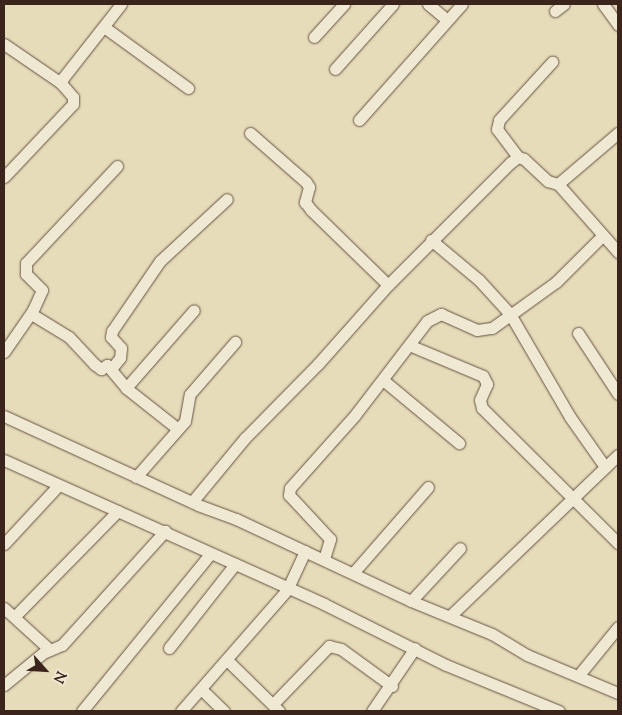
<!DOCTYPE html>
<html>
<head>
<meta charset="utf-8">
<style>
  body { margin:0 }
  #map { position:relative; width:622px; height:715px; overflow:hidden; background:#e7dcb9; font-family:"Sorts Mill Goudy",serif }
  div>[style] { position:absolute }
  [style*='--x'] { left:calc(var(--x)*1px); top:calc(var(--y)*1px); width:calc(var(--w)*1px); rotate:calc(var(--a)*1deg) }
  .roads { filter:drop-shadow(0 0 1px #655243) drop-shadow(0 0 1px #655243) }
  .minor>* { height:11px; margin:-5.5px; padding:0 5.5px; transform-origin:5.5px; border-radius:5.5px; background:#efe8d2 }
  span { translate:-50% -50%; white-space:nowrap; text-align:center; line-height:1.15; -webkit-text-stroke:4px #efe8d2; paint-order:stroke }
  .frame { position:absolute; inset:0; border:5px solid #3a241c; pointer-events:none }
  .north { position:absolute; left:20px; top:645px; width:50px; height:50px; -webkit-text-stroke:4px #efe8d2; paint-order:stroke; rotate:116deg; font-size:14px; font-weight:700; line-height:20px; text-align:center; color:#3a241c }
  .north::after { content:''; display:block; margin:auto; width:18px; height:22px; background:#3a241c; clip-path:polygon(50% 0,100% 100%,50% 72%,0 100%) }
</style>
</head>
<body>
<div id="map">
  <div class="roads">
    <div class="minor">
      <i style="--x:428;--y:4;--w:25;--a:40"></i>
      <i style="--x:603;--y:4;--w:26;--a:54"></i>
      <i style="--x:555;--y:11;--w:11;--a:-38"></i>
      <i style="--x:104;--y:27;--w:104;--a:36"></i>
      <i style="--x:314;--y:37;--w:45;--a:-47.7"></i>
      <i style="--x:4;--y:44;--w:69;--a:34.4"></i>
      <i style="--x:335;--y:69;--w:87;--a:-48.3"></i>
      <i style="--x:359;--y:120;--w:155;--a:-48.4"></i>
      <i style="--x:250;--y:133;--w:74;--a:41.2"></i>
      <i style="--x:306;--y:182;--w:6;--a:59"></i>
      <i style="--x:309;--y:187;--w:16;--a:105"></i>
      <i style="--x:305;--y:202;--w:10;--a:53"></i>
      <i style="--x:311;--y:210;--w:107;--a:44.2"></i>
      <i style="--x:518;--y:157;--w:35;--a:-127"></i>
      <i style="--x:497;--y:129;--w:9;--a:-77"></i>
      <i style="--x:499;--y:120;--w:79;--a:-47.6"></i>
      <i style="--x:4;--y:177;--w:100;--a:-46.6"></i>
      <i style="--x:73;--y:104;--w:7;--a:-90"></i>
      <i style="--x:73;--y:97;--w:18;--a:-131"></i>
      <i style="--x:61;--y:83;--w:5;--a:-68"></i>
      <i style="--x:63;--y:78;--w:94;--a:-51.9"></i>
      <i style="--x:558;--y:184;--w:91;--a:48.6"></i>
      <i style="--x:431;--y:240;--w:62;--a:39.8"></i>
      <i style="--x:479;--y:280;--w:46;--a:47.6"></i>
      <i style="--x:510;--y:314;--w:119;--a:59.8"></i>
      <i style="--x:570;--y:417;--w:61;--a:55"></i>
      <i style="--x:33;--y:310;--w:22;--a:-66"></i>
      <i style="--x:42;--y:290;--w:23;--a:-135"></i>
      <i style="--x:26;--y:274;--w:11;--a:-90"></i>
      <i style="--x:26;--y:263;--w:133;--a:-46.8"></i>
      <i style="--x:578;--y:333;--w:73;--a:56.7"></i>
      <i style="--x:409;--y:345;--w:80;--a:22.7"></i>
      <i style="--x:483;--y:376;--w:9;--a:63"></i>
      <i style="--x:487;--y:384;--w:17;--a:114"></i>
      <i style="--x:480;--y:400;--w:8;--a:76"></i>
      <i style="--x:482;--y:408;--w:192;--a:44.8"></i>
      <i style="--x:4;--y:352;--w:51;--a:-55.4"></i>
      <i style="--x:33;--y:310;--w:5;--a:90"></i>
      <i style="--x:33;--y:315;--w:42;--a:31.4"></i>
      <i style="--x:69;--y:337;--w:37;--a:47"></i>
      <i style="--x:94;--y:364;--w:9;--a:36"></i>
      <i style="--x:101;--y:369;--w:7;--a:-34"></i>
      <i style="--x:107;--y:365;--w:6;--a:45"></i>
      <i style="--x:111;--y:369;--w:14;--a:-51"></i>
      <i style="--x:120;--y:358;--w:10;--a:-84"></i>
      <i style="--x:121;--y:348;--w:15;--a:-132"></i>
      <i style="--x:111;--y:337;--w:6;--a:-81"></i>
      <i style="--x:112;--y:331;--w:85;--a:-55.6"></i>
      <i style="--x:160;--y:261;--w:91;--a:-42.8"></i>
      <i style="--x:107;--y:365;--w:30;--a:50"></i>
      <i style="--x:126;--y:388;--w:66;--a:38.3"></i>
      <i style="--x:383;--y:380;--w:99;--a:39.7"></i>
      <i style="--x:126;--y:388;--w:103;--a:-48.9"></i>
      <i style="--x:4;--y:416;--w:213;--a:24.6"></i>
      <i style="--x:198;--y:505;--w:40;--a:20.2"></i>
      <i style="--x:236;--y:519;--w:193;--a:25.1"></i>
      <i style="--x:411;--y:601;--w:87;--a:22.2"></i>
      <i style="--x:492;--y:634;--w:41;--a:31"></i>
      <i style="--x:527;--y:655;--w:99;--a:22.7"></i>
      <i style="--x:4;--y:460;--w:351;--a:24.2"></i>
      <i style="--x:324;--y:604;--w:136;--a:26.6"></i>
      <i style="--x:446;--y:665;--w:122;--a:22.2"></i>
      <i style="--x:136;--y:477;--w:74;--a:-48.8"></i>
      <i style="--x:185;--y:421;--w:27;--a:-80"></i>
      <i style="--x:190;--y:394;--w:69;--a:-49.1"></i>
      <i style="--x:192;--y:502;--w:83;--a:-50.4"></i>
      <i style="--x:245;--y:438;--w:104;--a:-45.4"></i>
      <i style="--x:318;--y:364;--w:106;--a:-48.5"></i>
      <i style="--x:388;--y:285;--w:173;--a:-45"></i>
      <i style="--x:510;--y:163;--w:10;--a:-37"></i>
      <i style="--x:518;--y:157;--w:6;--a:18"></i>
      <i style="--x:524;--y:159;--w:33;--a:43"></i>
      <i style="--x:548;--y:181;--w:10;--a:17"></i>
      <i style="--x:558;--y:184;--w:79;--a:-40.4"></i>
      <i style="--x:4;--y:544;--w:78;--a:-47.1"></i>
      <i style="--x:324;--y:559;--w:21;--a:-73"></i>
      <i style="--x:330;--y:539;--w:60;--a:-133"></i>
      <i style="--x:289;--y:495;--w:7;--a:-82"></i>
      <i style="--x:290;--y:488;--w:98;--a:-48.3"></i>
      <i style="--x:355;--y:415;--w:118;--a:-52.5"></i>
      <i style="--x:427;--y:321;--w:16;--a:-27"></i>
      <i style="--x:441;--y:314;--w:39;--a:24"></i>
      <i style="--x:477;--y:330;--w:15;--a:-8"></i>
      <i style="--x:492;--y:328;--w:79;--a:-35.7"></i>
      <i style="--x:556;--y:282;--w:65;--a:-45"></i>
      <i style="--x:353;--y:573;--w:114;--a:-48.9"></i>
      <i style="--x:411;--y:601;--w:72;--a:-47.2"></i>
      <i style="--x:4;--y:608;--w:62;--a:42.4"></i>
      <i style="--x:15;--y:616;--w:147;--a:-45.6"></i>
      <i style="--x:450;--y:616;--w:233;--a:-43.8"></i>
      <i style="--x:169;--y:648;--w:107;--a:-51.8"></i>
      <i style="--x:227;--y:660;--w:73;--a:44.4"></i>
      <i style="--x:578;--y:676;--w:63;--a:-50.8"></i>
      <i style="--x:4;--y:685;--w:50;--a:-39.4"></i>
      <i style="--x:43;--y:653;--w:21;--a:-23"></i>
      <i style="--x:62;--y:645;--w:154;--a:-47.9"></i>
      <i style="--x:201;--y:689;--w:32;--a:44"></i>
      <i style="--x:273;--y:704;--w:81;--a:-46"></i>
      <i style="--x:329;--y:646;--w:12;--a:14"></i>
      <i style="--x:341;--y:649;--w:63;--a:36"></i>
      <i style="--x:82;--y:711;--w:203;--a:-50.8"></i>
      <i style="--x:181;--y:711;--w:161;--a:-48.8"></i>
      <i style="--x:287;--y:590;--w:43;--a:-65.2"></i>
      <i style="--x:372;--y:711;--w:76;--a:-55.7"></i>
    </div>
  </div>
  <div class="frame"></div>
  <div class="north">N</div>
</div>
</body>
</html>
